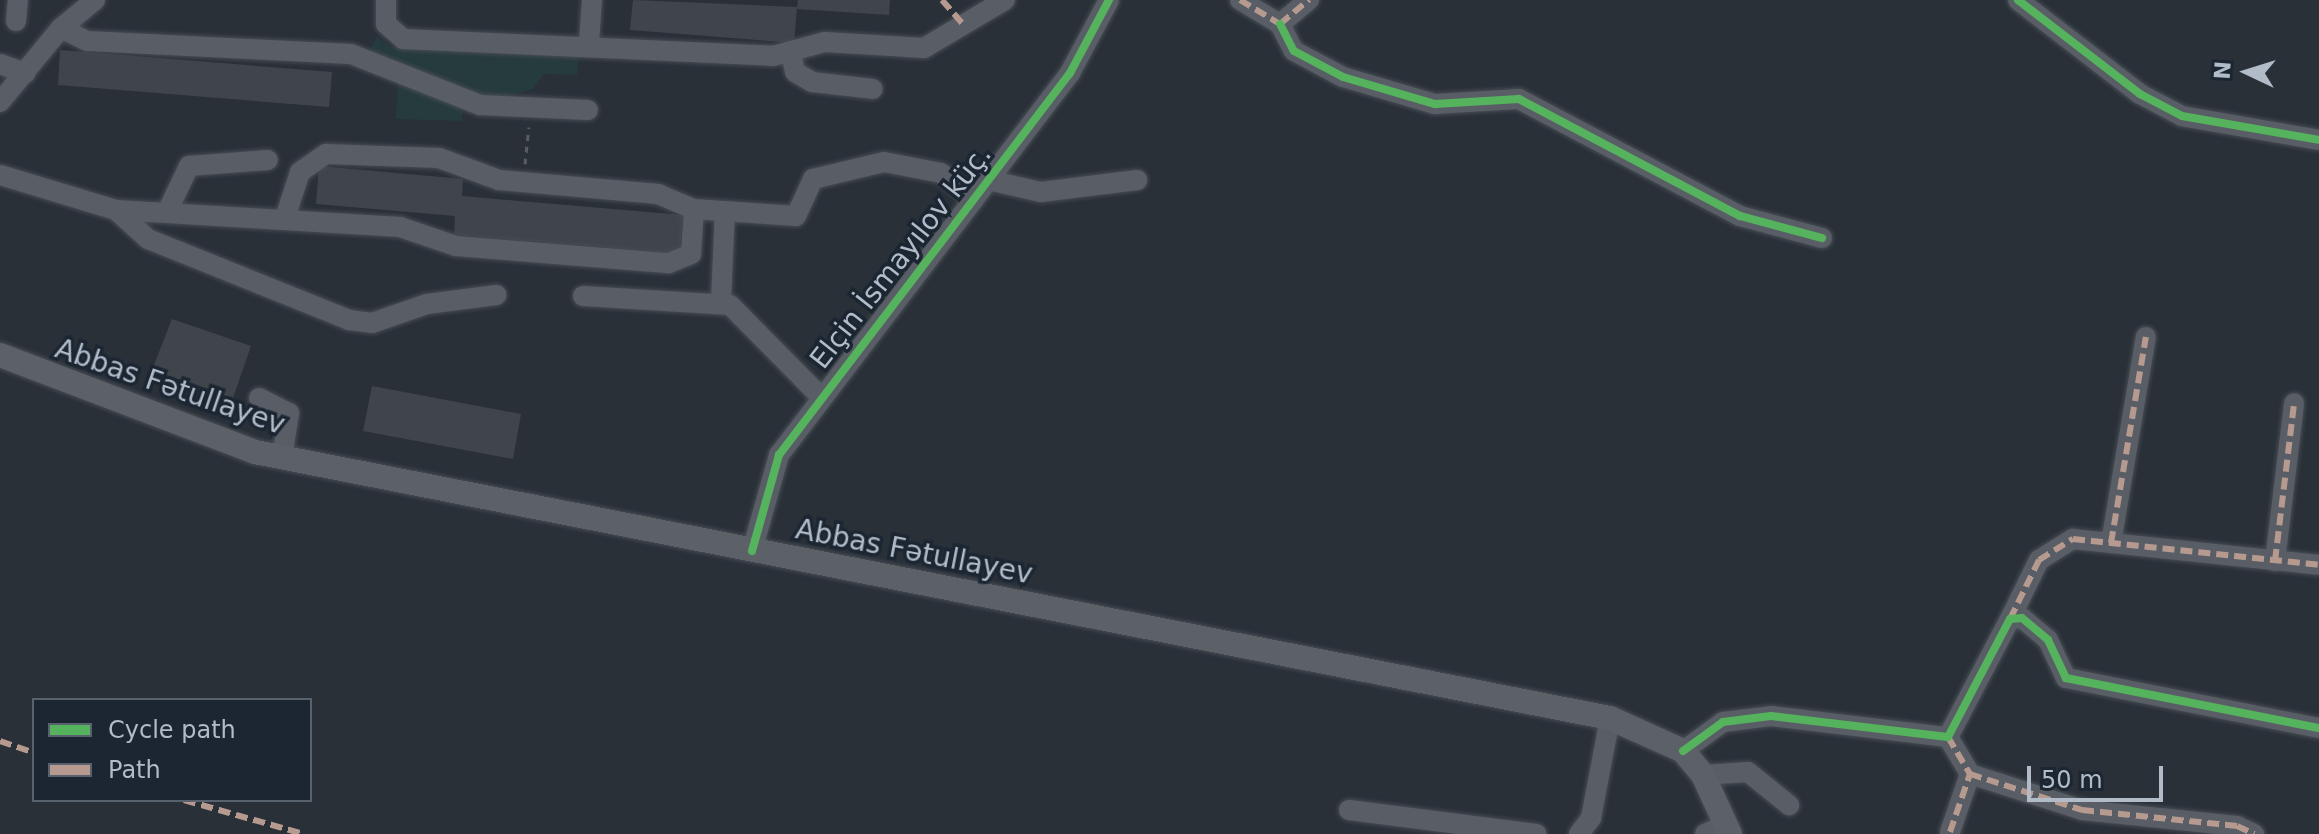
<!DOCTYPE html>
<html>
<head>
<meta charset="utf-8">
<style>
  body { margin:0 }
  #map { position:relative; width:2319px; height:834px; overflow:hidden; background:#293038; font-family:"DejaVu Sans",sans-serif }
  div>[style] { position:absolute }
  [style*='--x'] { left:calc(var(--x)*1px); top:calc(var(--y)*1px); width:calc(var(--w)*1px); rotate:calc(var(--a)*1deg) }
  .green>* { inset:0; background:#263b3e }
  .building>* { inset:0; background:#40454c }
  .path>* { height:3px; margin-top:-1.5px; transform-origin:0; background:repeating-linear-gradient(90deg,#575d63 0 6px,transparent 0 12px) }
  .roads { filter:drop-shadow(0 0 2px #474c53) drop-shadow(0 0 2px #474c53) }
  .minor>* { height:20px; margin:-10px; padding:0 10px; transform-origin:10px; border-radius:10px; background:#595e66 }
  .major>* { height:24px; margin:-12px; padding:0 12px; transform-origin:12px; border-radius:12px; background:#5c6167 }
  .quiet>* { height:6px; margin-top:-3px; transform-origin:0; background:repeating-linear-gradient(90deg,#b69a8f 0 12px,transparent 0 18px) }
  .cycleway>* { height:8px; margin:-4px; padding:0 4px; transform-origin:4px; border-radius:4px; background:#56b35d }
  span { translate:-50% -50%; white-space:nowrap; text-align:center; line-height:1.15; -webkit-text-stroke:7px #1c2633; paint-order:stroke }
  .street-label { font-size:28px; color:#b2bcc9 }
  .legend { position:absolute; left:32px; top:698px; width:280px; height:104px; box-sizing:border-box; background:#1c2633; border:2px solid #58626f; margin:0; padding:10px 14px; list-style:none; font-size:24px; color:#b2bcc9 }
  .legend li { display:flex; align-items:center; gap:16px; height:40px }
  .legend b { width:40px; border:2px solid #58626f }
  .north { position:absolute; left:2207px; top:32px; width:80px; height:80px; -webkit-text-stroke:6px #1c2633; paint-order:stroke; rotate:274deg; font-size:22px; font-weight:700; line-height:32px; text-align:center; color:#b2bcc9 }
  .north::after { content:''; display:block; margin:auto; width:28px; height:36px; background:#b2bcc9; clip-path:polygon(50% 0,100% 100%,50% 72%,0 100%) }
  .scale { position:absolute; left:2027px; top:766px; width:136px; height:36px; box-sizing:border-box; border:4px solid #b2bcc9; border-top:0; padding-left:10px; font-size:24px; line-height:28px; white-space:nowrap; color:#b2bcc9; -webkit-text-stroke:6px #1c2633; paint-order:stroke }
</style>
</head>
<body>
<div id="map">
  <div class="green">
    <i style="clip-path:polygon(377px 37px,391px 47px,579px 51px,577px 75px,544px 74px,533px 89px,494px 100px,369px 51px)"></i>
    <i style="clip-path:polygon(398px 83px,462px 110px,462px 121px,396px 119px)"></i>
  </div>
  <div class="building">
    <i style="clip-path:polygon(633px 0,797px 7px,794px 43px,630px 30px)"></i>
    <i style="clip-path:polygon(798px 0,890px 0,889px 15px,797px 9px)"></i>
    <i style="clip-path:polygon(60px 50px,332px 72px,329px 107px,58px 85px)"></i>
    <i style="clip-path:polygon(319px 166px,463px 179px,462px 196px,683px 215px,680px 254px,454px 235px,455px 216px,316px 204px)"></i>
    <i style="clip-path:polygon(172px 319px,251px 346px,233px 398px,152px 370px)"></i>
    <i style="clip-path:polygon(372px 386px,521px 414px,513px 459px,363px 431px)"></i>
  </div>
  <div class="path">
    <i style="--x:525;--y:164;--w:37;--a:-84"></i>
  </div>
  <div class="roads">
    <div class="minor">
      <i style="--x:386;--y:0;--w:24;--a:90"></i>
      <i style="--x:386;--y:24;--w:23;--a:41"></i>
      <i style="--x:403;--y:39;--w:370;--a:2.6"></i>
      <i style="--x:773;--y:56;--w:54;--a:-15.1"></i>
      <i style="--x:825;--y:42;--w:99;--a:3.5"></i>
      <i style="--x:924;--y:48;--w:94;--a:-30.7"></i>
      <i style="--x:1240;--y:0;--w:47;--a:31"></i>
      <i style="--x:1280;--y:24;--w:38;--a:-40"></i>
      <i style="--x:2018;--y:0;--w:154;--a:37.6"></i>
      <i style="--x:2140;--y:94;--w:47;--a:27.6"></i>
      <i style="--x:2182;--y:116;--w:139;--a:9.9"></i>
      <i style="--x:16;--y:21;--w:21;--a:-85"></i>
      <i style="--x:1280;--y:24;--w:30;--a:63"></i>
      <i style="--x:1294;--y:51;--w:55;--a:28"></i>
      <i style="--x:1343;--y:77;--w:96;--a:16.4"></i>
      <i style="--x:1435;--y:104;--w:84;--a:-3.4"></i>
      <i style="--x:1519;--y:99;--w:250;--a:27.9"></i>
      <i style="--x:1740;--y:216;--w:85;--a:15"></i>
      <i style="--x:61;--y:28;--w:29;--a:27"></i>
      <i style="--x:87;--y:41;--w:264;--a:2.8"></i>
      <i style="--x:351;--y:54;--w:139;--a:21.6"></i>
      <i style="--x:480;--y:105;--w:108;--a:2.7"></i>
      <i style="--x:589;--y:42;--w:42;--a:-85.9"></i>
      <i style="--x:791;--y:54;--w:18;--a:77"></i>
      <i style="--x:795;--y:72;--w:20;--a:30"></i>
      <i style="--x:812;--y:82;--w:61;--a:6.5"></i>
      <i style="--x:0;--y:64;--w:27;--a:20"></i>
      <i style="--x:0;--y:102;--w:96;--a:-50.5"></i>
      <i style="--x:61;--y:28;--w:44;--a:-39.5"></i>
      <i style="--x:0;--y:175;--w:121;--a:16.8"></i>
      <i style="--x:116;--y:210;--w:285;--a:3.4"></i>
      <i style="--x:400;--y:227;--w:59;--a:18.7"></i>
      <i style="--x:456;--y:246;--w:214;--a:4.6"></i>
      <i style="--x:669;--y:263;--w:24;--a:-22"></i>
      <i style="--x:691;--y:254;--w:45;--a:-86.2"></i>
      <i style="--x:988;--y:180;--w:54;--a:12.8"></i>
      <i style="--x:1041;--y:192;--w:97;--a:-7.1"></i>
      <i style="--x:116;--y:210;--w:43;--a:42.2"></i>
      <i style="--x:148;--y:239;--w:217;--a:21.9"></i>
      <i style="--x:349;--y:320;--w:23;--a:7"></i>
      <i style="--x:372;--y:323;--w:58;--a:-19.1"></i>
      <i style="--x:427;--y:304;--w:70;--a:-7.4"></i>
      <i style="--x:168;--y:210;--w:49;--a:-64.5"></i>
      <i style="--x:189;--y:166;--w:79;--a:-4.3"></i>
      <i style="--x:285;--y:218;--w:48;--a:-71.9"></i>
      <i style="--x:300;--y:172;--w:32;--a:-35"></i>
      <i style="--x:326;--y:154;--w:113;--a:2"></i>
      <i style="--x:439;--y:158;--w:64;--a:20.1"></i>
      <i style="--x:499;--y:180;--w:160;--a:5"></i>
      <i style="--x:658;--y:194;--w:39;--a:23"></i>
      <i style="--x:694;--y:209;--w:102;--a:3.9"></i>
      <i style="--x:796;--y:216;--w:41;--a:-65.3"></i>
      <i style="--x:813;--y:179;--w:73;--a:-13.5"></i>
      <i style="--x:884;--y:162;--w:58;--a:10.9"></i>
      <i style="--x:941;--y:173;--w:42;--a:38.2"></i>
      <i style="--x:583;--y:296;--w:147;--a:3.5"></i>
      <i style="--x:730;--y:305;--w:129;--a:45.3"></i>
      <i style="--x:721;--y:301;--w:90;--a:-87.5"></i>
      <i style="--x:259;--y:398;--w:34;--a:27"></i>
      <i style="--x:289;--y:413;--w:46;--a:98.8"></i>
      <i style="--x:2111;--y:543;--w:209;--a:-80.4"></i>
      <i style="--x:752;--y:551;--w:100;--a:-74.3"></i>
      <i style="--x:779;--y:455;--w:480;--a:-52.7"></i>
      <i style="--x:1070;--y:73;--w:83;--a:-61.9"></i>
      <i style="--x:2275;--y:561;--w:159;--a:-83.1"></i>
      <i style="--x:2010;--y:619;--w:66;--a:-63.8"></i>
      <i style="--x:2039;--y:560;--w:40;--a:-32"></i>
      <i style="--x:2073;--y:539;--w:247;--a:6"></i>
      <i style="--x:1948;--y:737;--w:43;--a:59.3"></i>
      <i style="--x:1970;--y:774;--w:118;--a:17.8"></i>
      <i style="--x:2082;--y:810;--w:156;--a:5.9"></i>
      <i style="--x:2237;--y:826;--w:19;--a:25"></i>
      <i style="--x:1683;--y:751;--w:49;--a:-35.9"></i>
      <i style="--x:1723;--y:722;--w:48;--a:-7.1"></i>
      <i style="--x:1771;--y:716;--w:178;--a:6.8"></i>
      <i style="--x:1948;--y:737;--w:133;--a:-62.3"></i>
      <i style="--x:2010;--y:619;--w:12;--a:-5"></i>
      <i style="--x:2022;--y:618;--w:34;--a:40"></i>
      <i style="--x:2048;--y:640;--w:42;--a:64.7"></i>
      <i style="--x:2066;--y:678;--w:258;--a:11.2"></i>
      <i style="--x:1703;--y:775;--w:45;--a:-3.8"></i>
      <i style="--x:1748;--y:772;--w:53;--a:38.8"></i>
      <i style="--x:1349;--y:810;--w:189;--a:7.3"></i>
      <i style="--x:1950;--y:832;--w:61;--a:-71"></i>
      <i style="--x:1579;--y:834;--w:20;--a:-53"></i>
      <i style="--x:1591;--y:818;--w:102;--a:-79.2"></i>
      <i style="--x:1705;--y:834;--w:24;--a:-24"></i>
    </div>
    <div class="major">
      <i style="--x:0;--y:355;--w:273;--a:20.8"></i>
      <i style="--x:255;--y:452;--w:1381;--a:11.11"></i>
      <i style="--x:1610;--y:718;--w:80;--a:24.3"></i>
      <i style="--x:1683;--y:751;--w:31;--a:50"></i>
      <i style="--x:1703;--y:775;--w:65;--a:65.4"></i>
    </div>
  </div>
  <div class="quiet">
    <i style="--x:942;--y:0;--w:35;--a:49"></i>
    <i style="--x:1240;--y:0;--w:47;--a:31"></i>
    <i style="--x:1280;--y:24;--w:38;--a:-40"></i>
    <i style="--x:2111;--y:543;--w:209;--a:-80.4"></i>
    <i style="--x:2275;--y:561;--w:159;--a:-83.1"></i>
    <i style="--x:2010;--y:619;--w:66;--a:-63.8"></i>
    <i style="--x:2039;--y:560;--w:40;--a:-32"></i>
    <i style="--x:2073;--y:539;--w:247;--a:6"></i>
    <i style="--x:1948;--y:737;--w:43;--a:59.3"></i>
    <i style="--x:1970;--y:774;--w:118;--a:17.8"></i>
    <i style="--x:2082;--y:810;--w:156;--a:5.9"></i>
    <i style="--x:2237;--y:826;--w:19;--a:25"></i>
    <i style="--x:0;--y:741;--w:36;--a:19"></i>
    <i style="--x:184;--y:800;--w:124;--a:15.9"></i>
    <i style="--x:1950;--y:832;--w:61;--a:-71"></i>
  </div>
  <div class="cycleway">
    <i style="--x:2018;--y:0;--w:154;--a:37.6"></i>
    <i style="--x:2140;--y:94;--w:47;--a:27.6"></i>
    <i style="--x:2182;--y:116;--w:139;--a:9.9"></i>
    <i style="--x:1280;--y:24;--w:30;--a:63"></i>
    <i style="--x:1294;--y:51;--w:55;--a:28"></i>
    <i style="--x:1343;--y:77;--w:96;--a:16.4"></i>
    <i style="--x:1435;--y:104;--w:84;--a:-3.4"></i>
    <i style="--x:1519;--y:99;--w:250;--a:27.9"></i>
    <i style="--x:1740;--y:216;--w:85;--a:15"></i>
    <i style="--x:752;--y:551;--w:100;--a:-74.3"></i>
    <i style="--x:779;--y:455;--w:480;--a:-52.7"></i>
    <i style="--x:1070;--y:73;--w:83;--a:-61.9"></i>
    <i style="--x:1683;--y:751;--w:49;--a:-35.9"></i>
    <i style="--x:1723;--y:722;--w:48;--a:-7.1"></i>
    <i style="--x:1771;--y:716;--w:178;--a:6.8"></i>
    <i style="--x:1948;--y:737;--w:133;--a:-62.3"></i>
    <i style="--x:2010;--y:619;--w:12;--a:-5"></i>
    <i style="--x:2022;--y:618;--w:34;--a:40"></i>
    <i style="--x:2048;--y:640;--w:42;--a:64.7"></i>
    <i style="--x:2066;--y:678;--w:258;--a:11.2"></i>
  </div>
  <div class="street-label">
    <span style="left:901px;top:257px;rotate:-52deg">Elçin İsmayılov küç.</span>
    <span style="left:170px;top:387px;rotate:19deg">Abbas Fətullayev</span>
    <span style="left:914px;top:552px;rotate:11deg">Abbas Fətullayev</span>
  </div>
  <ul class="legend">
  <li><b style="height:10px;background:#56b35d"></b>Cycle path</li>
  <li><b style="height:10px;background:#b69a8f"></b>Path</li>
  </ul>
  <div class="north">N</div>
  <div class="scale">50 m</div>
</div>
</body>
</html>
